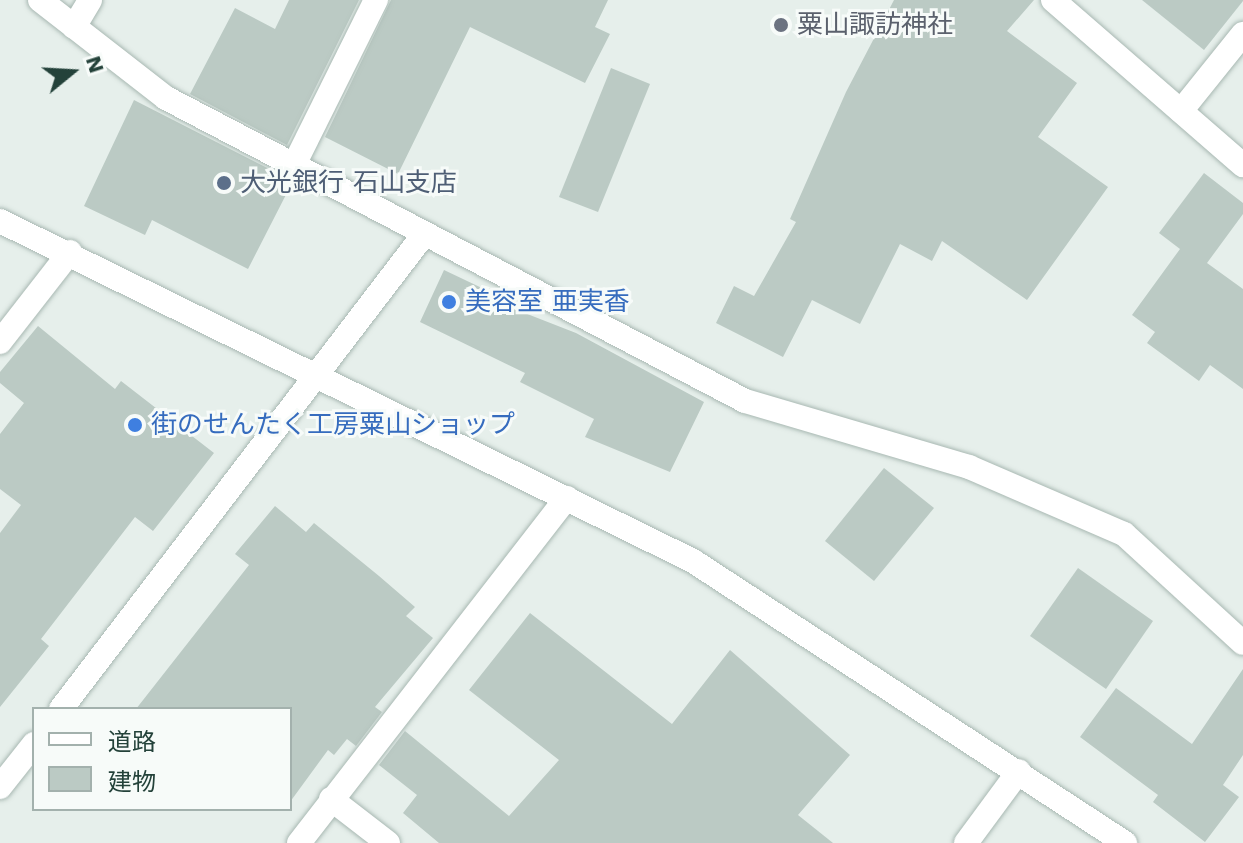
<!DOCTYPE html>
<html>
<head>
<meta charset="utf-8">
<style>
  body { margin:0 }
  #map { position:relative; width:1243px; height:843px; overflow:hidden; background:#e6efeb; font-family:"Work Sans","Noto Sans JP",sans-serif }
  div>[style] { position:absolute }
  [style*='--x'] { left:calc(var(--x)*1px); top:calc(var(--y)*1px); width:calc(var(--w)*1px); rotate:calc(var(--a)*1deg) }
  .building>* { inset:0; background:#bbcac4 }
  .roads { filter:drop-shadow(0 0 2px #a8b8b2) drop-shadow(0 0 2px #a8b8b2) }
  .street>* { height:24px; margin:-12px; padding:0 12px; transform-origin:12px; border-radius:12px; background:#fff }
  .secondary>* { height:24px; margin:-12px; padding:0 12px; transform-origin:12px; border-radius:12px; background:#fff }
  .dots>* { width:22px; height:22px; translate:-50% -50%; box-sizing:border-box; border:4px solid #f7fbf9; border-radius:50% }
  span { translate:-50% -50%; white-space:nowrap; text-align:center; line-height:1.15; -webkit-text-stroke:6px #f7fbf9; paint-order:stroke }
  .worship-label { font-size:26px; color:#5b616d }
  .left { translate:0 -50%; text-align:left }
  .service-label { font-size:26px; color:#4e5e75 }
  .shop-label { font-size:26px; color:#366cbe }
  .legend { position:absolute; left:32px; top:707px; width:260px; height:104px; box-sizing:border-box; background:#f7fbf9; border:2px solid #a3b1ad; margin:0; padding:10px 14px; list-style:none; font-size:24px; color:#24423a }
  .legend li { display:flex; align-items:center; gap:16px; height:40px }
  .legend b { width:40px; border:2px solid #a3b1ad }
  .north { position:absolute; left:32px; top:32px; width:80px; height:80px; -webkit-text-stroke:6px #f7fbf9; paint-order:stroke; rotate:72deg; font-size:22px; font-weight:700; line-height:32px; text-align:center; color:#24423a }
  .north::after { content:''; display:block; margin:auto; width:28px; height:36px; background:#24423a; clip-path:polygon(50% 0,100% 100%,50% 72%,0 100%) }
</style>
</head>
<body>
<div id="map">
  <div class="building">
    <i style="clip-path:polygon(289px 0,359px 0,287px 145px,190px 94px,235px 8px,275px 29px)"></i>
    <i style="clip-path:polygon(391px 0,608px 0,595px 27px,610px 34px,585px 83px,470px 27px,398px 174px,325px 137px)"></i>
    <i style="clip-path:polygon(894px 0,1034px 0,1007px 31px,1077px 83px,1038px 137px,1108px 187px,1027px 300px,942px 241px,932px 261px,900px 244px,860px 324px,812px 300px,783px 357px,716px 323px,734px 286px,754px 296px,796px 222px,790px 219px,846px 92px)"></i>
    <i style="clip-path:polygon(1142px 0,1243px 0,1243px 1px,1204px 50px)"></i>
    <i style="clip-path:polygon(611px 68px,650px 84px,598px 212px,559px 197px)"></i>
    <i style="clip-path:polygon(134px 100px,293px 181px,248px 269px,152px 220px,145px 235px,84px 206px)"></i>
    <i style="clip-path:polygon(1204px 173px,1243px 203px,1243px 214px,1207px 263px,1243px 289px,1243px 389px,1210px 365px,1199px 381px,1147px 343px,1155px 332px,1132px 315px,1180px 249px,1159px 233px)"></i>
    <i style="clip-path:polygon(444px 270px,484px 289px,481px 296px,576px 333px,704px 402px,670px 472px,585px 437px,594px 419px,520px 382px,525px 373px,420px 322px)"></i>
    <i style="clip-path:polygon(38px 326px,115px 389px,121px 381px,214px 453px,153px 531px,135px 517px,41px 639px,49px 646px,0 707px,0 533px,21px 505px,0 489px,0 434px,24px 403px,0 383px,0 372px)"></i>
    <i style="clip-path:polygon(884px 468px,934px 508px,874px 581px,825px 541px)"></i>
    <i style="clip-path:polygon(275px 506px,306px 532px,314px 523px,379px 576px,415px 607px,406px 616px,433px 638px,375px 707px,382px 712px,356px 746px,347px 739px,334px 755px,328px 750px,290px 802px,290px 709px,136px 709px,249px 565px,235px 554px)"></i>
    <i style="clip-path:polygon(1078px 568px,1153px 621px,1106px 689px,1030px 636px)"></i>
    <i style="clip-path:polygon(530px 613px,672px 724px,730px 650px,850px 755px,798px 815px,833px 843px,439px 843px,403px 813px,417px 795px,379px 765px,405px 731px,509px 816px,559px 760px,469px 690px)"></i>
    <i style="clip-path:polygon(1243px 669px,1243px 755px,1223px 785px,1239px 797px,1205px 842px,1153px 802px,1158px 795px,1080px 737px,1116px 688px,1192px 744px)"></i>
  </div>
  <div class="roads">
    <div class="street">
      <i style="--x:40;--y:0;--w:160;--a:37.9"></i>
      <i style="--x:166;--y:98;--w:653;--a:27.62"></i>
      <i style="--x:745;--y:401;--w:234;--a:16.4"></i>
      <i style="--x:969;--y:467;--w:169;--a:23.4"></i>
      <i style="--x:1124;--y:534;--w:161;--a:42.5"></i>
      <i style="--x:1053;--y:0;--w:252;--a:41"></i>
      <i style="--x:74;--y:27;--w:31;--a:-59"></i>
      <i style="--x:1181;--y:111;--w:99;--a:-51.2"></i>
      <i style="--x:296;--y:161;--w:180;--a:-63.6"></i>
      <i style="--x:0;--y:342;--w:114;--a:-52.1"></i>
      <i style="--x:61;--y:709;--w:594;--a:-52.59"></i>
      <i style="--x:0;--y:787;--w:55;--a:-51.7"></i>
      <i style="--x:331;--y:799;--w:72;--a:37.7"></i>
      <i style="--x:299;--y:843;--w:437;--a:-52.2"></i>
      <i style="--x:966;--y:843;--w:89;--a:-53.6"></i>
    </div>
    <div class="secondary">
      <i style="--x:0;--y:221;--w:772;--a:26.13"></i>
      <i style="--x:693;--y:561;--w:516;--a:33.14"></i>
    </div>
  </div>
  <div class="dots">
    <i style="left:781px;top:25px;background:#6b7280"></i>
    <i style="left:224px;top:183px;background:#5c6f8a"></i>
    <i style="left:449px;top:302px;background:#3f7fe0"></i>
    <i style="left:135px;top:425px;background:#3f7fe0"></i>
  </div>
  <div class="worship-label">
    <span class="left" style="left:797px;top:25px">粟山諏訪神社</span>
  </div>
  <div class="service-label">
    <span class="left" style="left:240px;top:183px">大光銀行 石山支店</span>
  </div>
  <div class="shop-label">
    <span class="left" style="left:465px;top:302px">美容室 亜実香</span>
    <span class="left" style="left:151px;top:425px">街のせんたく工房粟山ショップ</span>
  </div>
  <ul class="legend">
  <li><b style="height:10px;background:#fff"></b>道路</li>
  <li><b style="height:22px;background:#bbcac4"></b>建物</li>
  </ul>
  <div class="north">N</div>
</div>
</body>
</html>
